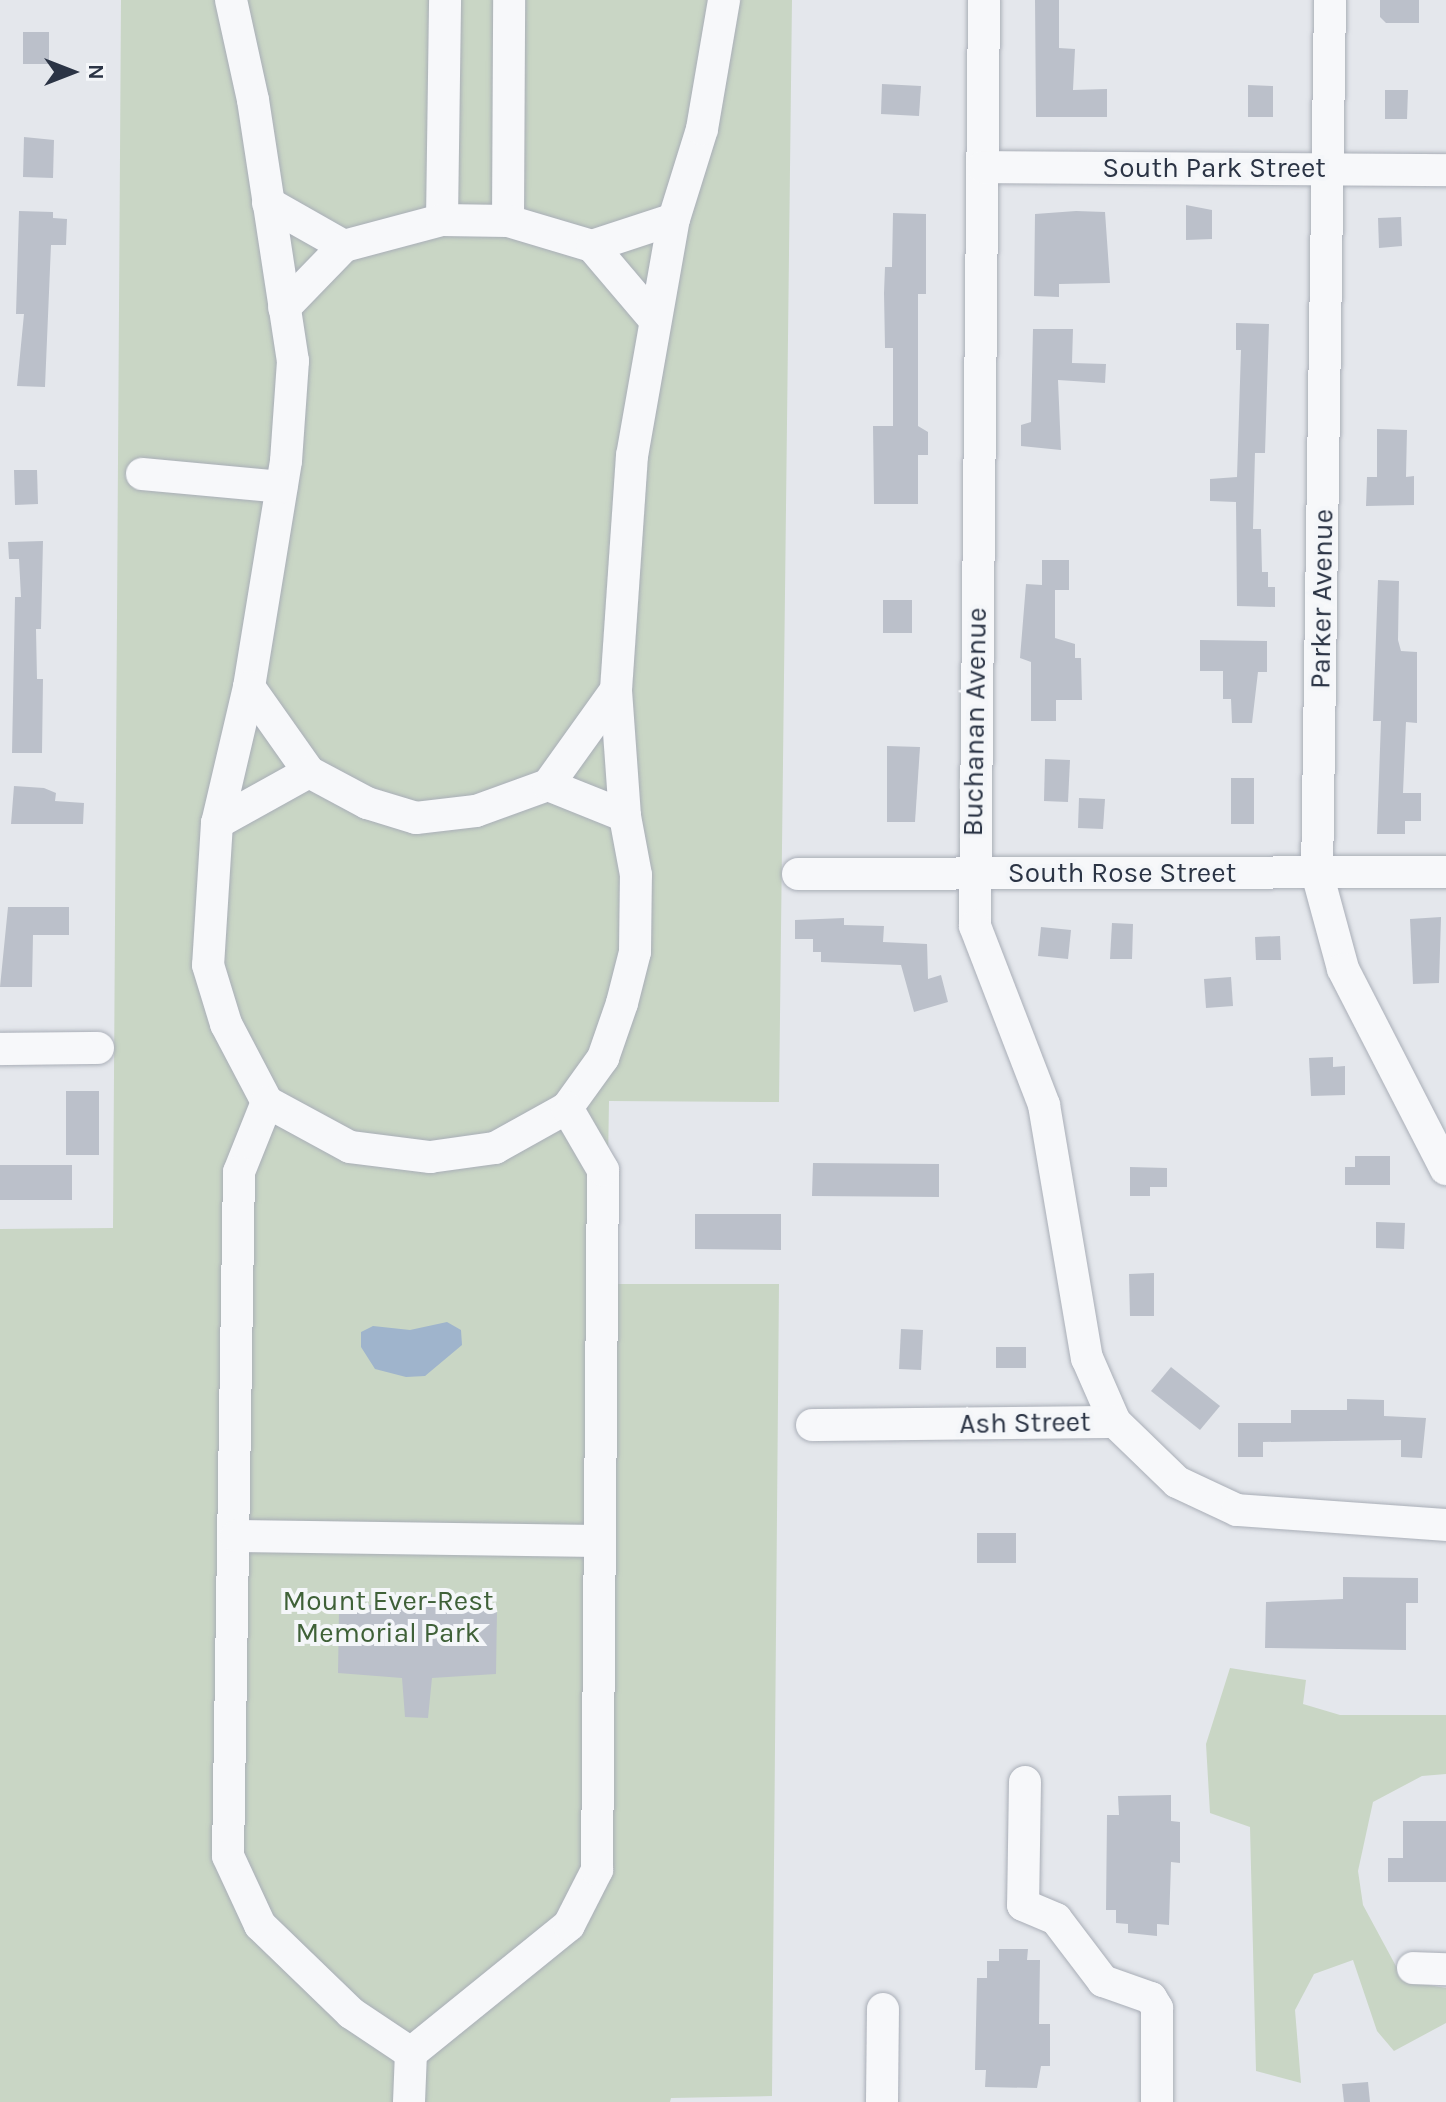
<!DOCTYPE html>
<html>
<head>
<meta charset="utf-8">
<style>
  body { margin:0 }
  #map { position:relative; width:1446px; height:2102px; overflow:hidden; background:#e4e7ec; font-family:Karla,sans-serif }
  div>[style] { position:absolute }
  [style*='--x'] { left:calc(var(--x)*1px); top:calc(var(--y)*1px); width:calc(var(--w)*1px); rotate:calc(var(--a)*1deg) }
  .green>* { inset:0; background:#c9d6c5 }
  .water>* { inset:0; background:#9fb4cc }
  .building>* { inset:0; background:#bbc0ca }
  .roads { filter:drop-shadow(0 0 2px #a9aeb7) drop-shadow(0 0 2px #a9aeb7) }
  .minor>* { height:32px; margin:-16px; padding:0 16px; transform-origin:16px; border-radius:16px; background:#f7f8fa }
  span { translate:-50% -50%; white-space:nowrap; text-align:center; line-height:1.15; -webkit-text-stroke:8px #f4f6f9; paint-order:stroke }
  .street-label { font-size:28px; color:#2b3445 }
  .park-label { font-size:28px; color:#3f6138 }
  .north { position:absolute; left:32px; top:32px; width:80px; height:80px; -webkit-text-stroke:6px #f4f6f9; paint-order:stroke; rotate:90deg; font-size:22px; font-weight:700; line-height:32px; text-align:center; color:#2b3445 }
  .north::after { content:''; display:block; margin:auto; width:28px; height:36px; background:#2b3445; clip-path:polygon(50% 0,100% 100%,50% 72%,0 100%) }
</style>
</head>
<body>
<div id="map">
  <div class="green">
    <i style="clip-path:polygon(121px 0,792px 0,779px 1102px,609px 1101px,606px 1284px,779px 1284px,772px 2096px,671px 2098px,670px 2102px,0 2102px,0 1229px,113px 1228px)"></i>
    <i style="clip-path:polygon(1230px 1668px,1306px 1680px,1303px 1704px,1340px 1715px,1446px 1715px,1446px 1774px,1422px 1776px,1373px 1802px,1358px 1871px,1363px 1905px,1404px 1981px,1446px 1988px,1446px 2023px,1394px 2051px,1377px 2031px,1353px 1960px,1314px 1974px,1295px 2010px,1301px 2083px,1256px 2071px,1250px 1827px,1210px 1813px,1206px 1744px)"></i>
  </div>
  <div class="water">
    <i style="clip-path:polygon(447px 1322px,461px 1330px,462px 1345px,425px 1376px,406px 1377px,375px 1369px,361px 1347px,361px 1332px,373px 1326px,410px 1330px)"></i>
  </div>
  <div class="building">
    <i style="clip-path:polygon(1035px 0,1059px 0,1059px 48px,1075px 49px,1073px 90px,1107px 89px,1107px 117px,1036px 117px)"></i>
    <i style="clip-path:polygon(1380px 0,1419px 0,1419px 23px,1386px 23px,1380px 17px)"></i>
    <i style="clip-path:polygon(23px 32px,49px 32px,49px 64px,23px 64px)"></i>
    <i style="clip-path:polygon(882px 84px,921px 86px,919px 116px,881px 114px)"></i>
    <i style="clip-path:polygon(1248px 85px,1273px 86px,1273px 117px,1248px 117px)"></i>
    <i style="clip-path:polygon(1385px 90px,1408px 90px,1407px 119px,1385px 119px)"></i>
    <i style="clip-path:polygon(24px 137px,54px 140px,53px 178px,23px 177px)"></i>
    <i style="clip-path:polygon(1186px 205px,1212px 210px,1212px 239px,1186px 240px)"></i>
    <i style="clip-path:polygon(19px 211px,53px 212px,53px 218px,67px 219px,66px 245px,51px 245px,45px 387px,17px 386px,24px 314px,16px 314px)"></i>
    <i style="clip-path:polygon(1076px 211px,1105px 212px,1110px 283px,1059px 284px,1059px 297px,1034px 296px,1035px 214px)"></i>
    <i style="clip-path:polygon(893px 213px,926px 214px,926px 294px,918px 294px,918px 426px,928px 432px,928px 455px,918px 455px,918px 504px,874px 504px,873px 426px,893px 426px,893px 348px,885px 348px,884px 293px,885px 267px,892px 267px)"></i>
    <i style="clip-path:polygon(1401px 217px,1402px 246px,1379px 248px,1378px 218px)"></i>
    <i style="clip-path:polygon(1236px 323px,1269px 324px,1265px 453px,1255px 453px,1253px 529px,1261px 529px,1262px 572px,1268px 572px,1268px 587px,1275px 587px,1275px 607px,1237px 606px,1236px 502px,1210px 501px,1210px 479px,1237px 477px,1241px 350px,1236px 350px)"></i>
    <i style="clip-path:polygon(1033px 329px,1073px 329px,1072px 363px,1106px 364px,1105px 383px,1058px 380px,1061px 450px,1021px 446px,1021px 425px,1031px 422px)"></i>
    <i style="clip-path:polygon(1377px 429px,1407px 430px,1406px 477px,1414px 476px,1414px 505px,1366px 506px,1367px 477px,1377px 477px)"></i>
    <i style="clip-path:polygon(14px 470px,37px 470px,38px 504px,15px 505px)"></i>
    <i style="clip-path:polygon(43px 541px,41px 629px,36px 629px,37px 679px,43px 679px,42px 753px,12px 753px,15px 597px,21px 597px,19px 559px,9px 559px,8px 542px)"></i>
    <i style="clip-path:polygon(1042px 560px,1069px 560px,1069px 590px,1055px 590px,1055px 638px,1075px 644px,1075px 658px,1081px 658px,1082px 700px,1056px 700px,1056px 721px,1031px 721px,1031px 662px,1020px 658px,1026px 584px,1042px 585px)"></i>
    <i style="clip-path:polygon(1378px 580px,1399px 581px,1398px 640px,1401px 651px,1417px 652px,1417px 723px,1406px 722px,1403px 793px,1421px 793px,1421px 821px,1405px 821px,1405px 834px,1377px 834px,1381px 721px,1373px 721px)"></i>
    <i style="clip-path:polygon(883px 600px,912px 600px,912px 633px,883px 633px)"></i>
    <i style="clip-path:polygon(1200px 640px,1267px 641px,1267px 672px,1258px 672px,1252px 723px,1232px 723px,1231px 699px,1223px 699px,1223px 671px,1200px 671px)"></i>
    <i style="clip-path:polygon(887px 746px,920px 747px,915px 822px,887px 822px)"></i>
    <i style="clip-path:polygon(1045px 759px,1070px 760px,1068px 802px,1044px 801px)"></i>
    <i style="clip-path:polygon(1231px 778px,1254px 778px,1254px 824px,1231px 824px)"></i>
    <i style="clip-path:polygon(14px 786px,44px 788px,56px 793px,55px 801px,84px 803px,83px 824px,11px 824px)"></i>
    <i style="clip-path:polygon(1079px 798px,1105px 799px,1103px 829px,1078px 828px)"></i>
    <i style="clip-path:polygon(8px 907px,69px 907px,69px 935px,33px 935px,32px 987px,0 987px)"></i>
    <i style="clip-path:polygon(1441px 917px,1439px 983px,1413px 984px,1410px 919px)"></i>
    <i style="clip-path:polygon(844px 918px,844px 925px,884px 926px,883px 942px,927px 944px,928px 979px,941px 975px,948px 1002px,914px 1012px,901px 965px,821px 962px,821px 952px,813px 952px,813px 939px,795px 939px,795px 920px)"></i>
    <i style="clip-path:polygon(1112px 923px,1133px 924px,1132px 959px,1110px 959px)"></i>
    <i style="clip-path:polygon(1041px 927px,1071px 930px,1068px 959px,1038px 956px)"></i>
    <i style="clip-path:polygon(1280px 936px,1281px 960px,1256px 960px,1255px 937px)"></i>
    <i style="clip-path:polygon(1231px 977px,1233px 1006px,1206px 1008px,1204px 979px)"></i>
    <i style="clip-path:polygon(1333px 1057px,1333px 1067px,1345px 1066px,1345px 1095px,1311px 1096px,1309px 1058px)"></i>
    <i style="clip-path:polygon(66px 1091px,99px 1091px,99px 1155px,66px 1155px)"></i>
    <i style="clip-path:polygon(1355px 1156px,1390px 1156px,1390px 1185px,1345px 1185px,1345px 1167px,1355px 1167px)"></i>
    <i style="clip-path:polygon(813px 1163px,939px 1164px,939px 1197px,812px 1196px)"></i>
    <i style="clip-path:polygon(0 1165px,72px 1165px,72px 1200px,0 1200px)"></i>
    <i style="clip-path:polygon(1130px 1167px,1167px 1168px,1167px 1187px,1150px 1187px,1150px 1196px,1130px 1196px)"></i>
    <i style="clip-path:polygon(695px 1214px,781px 1214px,781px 1250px,695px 1249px)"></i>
    <i style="clip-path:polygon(1376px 1222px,1405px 1223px,1404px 1249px,1376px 1248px)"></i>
    <i style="clip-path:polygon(1154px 1273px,1154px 1316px,1130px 1316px,1129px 1274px)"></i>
    <i style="clip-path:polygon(901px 1329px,923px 1330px,921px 1370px,899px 1369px)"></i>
    <i style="clip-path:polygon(996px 1347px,1026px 1347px,1026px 1368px,996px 1368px)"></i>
    <i style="clip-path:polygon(1171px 1367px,1220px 1406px,1200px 1430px,1151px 1391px)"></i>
    <i style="clip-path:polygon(1347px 1399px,1384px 1400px,1384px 1416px,1426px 1418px,1422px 1458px,1401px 1457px,1401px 1440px,1263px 1442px,1263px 1457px,1238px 1457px,1238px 1423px,1291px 1423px,1291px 1410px,1347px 1410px)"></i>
    <i style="clip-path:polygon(977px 1533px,1016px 1533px,1016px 1563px,977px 1563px)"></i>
    <i style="clip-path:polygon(1343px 1577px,1418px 1578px,1418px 1603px,1406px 1603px,1406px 1650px,1265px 1648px,1266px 1602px,1343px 1599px)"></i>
    <i style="clip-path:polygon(402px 1594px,432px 1594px,432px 1603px,497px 1611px,496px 1674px,432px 1678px,428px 1718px,405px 1717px,402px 1678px,338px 1673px,339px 1607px,402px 1603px)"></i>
    <i style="clip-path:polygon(1171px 1795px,1171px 1821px,1180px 1822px,1180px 1863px,1171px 1862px,1169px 1925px,1157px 1924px,1157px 1936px,1128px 1933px,1128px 1924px,1116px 1923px,1116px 1910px,1106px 1910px,1107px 1815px,1119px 1815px,1118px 1796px)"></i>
    <i style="clip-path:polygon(1403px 1821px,1446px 1821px,1446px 1882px,1388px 1882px,1388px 1858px,1403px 1858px)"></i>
    <i style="clip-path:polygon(999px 1949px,1028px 1949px,1027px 1960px,1040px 1960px,1039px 2024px,1050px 2024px,1050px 2066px,1041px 2066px,1037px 2088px,985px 2087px,986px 2070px,975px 2070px,977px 1978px,987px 1978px,987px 1961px,999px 1961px)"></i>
    <i style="clip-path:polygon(1368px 2082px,1370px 2102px,1344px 2102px,1342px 2084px)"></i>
  </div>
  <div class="roads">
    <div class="minor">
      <i style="--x:231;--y:0;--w:102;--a:77.6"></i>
      <i style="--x:253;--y:100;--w:264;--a:81.3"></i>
      <i style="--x:293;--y:361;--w:100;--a:94"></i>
      <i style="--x:286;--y:461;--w:229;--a:99.3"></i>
      <i style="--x:249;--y:687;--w:140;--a:103.2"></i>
      <i style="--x:217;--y:823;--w:142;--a:93.6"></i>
      <i style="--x:208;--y:965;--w:62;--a:73"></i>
      <i style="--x:226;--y:1024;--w:88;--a:62.3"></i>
      <i style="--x:267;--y:1102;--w:94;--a:28.5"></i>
      <i style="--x:350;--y:1147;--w:81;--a:7.1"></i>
      <i style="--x:430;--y:1157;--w:66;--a:-7.9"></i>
      <i style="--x:495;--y:1148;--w:82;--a:-29.1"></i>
      <i style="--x:567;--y:1108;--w:62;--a:-54.2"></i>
      <i style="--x:603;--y:1058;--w:58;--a:-70.9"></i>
      <i style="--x:622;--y:1003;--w:53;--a:-75.7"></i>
      <i style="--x:635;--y:952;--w:77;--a:-89.3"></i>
      <i style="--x:636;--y:875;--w:60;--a:-100.6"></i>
      <i style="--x:625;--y:816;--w:126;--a:-94.1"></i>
      <i style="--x:616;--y:690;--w:235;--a:-86.1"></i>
      <i style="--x:632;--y:456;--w:241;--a:-80"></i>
      <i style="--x:674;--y:219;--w:94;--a:-72.7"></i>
      <i style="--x:702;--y:129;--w:131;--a:-80.3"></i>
      <i style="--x:984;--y:0;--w:926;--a:90.56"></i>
      <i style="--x:975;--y:926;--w:192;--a:68.9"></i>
      <i style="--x:1044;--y:1105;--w:257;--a:80.4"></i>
      <i style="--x:1087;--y:1358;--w:70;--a:66.4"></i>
      <i style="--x:1330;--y:0;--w:873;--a:90.85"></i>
      <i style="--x:1317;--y:873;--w:99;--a:74.8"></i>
      <i style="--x:1343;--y:969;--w:225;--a:62.8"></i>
      <i style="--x:983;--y:167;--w:463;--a:0.4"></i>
      <i style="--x:268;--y:203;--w:87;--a:29.5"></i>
      <i style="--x:344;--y:246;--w:86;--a:134.1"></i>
      <i style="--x:442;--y:220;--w:220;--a:-89.2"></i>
      <i style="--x:508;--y:221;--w:221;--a:-89.7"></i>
      <i style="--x:344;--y:246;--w:101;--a:-14.9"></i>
      <i style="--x:442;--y:220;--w:66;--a:0.9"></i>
      <i style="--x:508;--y:221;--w:88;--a:16.6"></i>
      <i style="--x:654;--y:319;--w:96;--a:-130.3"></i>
      <i style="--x:592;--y:246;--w:86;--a:-18.2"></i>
      <i style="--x:142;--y:474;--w:140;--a:5.3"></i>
      <i style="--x:249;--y:687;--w:104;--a:54.8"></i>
      <i style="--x:309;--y:772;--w:66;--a:28.1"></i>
      <i style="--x:367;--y:803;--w:51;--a:17"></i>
      <i style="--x:416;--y:818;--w:60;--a:-6.7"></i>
      <i style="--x:476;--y:811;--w:77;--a:-19.9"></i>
      <i style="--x:548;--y:785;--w:117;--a:-54.4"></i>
      <i style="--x:548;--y:785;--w:83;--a:21.9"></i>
      <i style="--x:217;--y:823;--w:105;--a:-29"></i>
      <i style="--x:798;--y:874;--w:648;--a:-0.18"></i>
      <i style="--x:0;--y:1049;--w:98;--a:-0.6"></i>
      <i style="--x:267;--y:1102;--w:75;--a:111.8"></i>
      <i style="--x:239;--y:1172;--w:684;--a:90.92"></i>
      <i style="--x:228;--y:1856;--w:76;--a:65.1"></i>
      <i style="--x:260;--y:1925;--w:127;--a:44"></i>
      <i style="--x:351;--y:2013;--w:72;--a:33.7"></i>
      <i style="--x:812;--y:1425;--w:303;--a:-0.6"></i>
      <i style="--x:1115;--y:1422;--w:86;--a:44.1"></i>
      <i style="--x:1177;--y:1482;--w:66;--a:25"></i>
      <i style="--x:1237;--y:1510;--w:210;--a:4.1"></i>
      <i style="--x:236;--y:1536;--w:364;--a:0.8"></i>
      <i style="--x:1025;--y:1782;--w:123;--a:90.9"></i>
      <i style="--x:1023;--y:1905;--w:36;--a:23"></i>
      <i style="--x:1056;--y:1919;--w:78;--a:52.8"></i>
      <i style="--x:1103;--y:1981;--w:51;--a:19.5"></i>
      <i style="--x:1151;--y:1998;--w:12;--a:59"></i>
      <i style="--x:1157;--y:2008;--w:94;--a:90"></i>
      <i style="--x:1413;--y:1968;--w:33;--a:2"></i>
      <i style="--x:409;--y:2102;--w:49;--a:-87.7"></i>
      <i style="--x:411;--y:2053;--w:203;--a:-39"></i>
      <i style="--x:569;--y:1925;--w:62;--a:-63"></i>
      <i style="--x:597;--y:1870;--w:700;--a:-89.51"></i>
      <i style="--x:603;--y:1170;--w:72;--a:-120.1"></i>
      <i style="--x:882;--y:2102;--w:93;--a:-89.4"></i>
    </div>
  </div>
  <div class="street-label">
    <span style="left:1214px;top:168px">South Park Street</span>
    <span style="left:1322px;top:599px;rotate:-89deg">Parker Avenue</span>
    <span style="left:975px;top:722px;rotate:-89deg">Buchanan Avenue</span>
    <span style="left:1122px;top:873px">South Rose Street</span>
    <span style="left:1025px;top:1423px;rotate:-1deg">Ash Street</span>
  </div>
  <div class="park-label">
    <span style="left:388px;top:1617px">Mount Ever-Rest<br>Memorial Park</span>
  </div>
  <div class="north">N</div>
</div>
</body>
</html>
